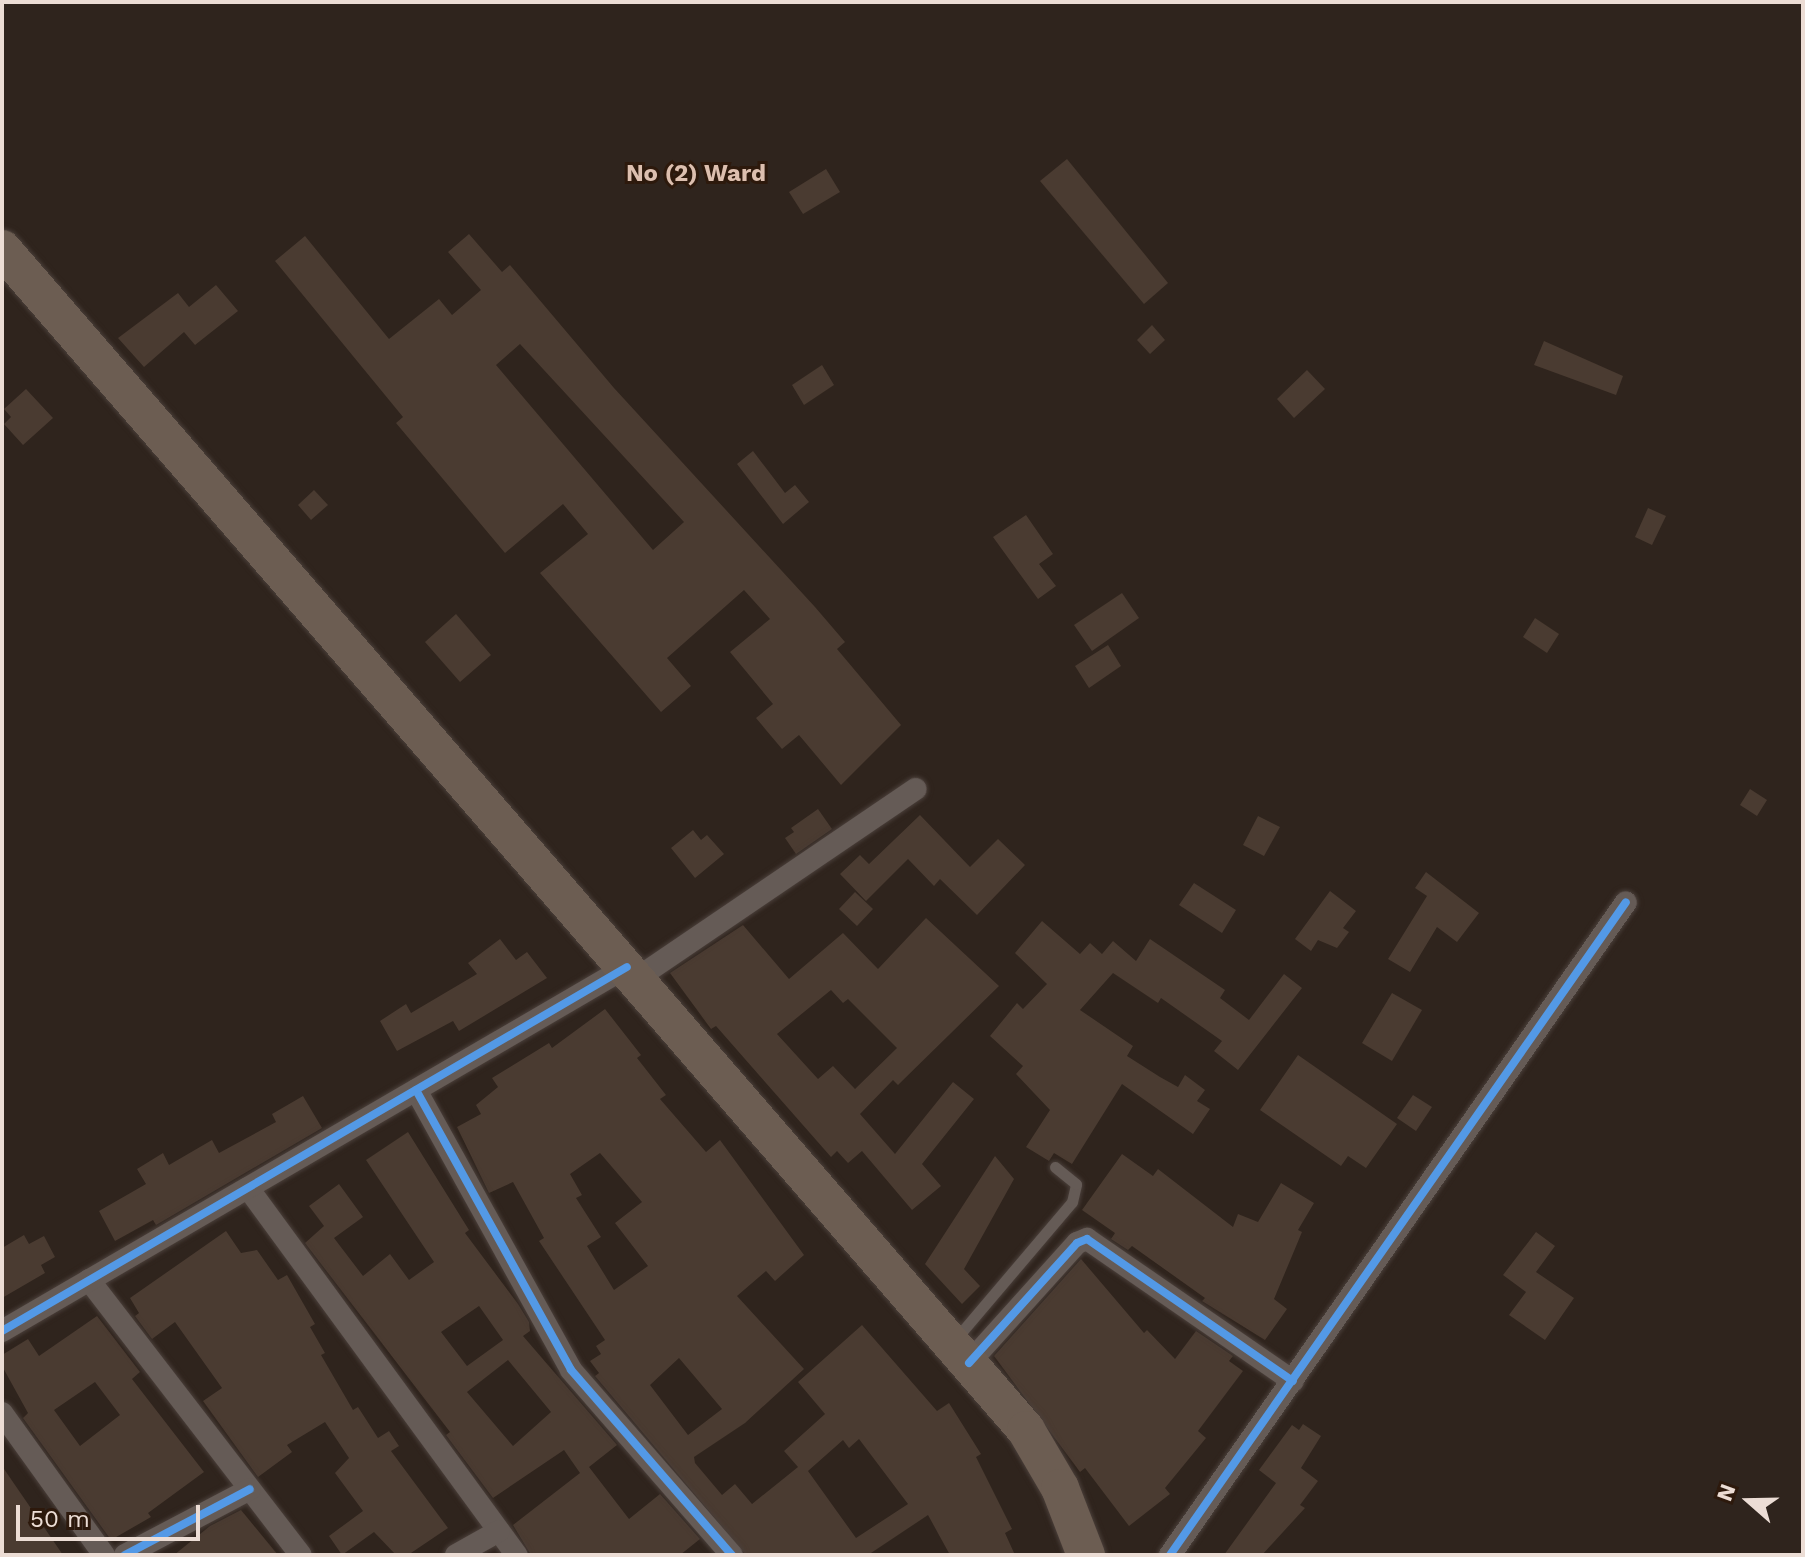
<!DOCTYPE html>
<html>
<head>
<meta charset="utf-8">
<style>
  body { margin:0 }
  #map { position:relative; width:1805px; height:1557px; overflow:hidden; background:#2f241d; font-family:"Work Sans",sans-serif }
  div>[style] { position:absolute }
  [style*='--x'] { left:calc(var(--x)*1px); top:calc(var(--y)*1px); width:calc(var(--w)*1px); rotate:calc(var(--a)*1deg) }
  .building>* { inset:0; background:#4a3b31 }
  .roads { filter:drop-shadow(0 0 2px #4a3f3a) drop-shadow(0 0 2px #4a3f3a) }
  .service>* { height:11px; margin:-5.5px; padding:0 5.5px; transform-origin:5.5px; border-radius:5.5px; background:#655b56 }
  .minor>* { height:22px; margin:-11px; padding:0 11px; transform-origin:11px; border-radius:11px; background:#655b56 }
  .trunk>* { height:38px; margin:-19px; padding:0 19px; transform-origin:19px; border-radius:19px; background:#6c5d52 }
  .cycleway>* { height:8px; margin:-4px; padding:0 4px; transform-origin:4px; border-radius:4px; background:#5399e6 }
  span { translate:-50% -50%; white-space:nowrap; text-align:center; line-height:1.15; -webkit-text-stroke:6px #2d190c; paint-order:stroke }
  .quarter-label { font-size:24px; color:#dcbfaf; font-weight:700 }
  .frame { position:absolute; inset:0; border:4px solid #ecddd5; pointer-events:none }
  .north { position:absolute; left:1709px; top:1461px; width:80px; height:80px; -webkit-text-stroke:6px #2d190c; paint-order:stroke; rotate:290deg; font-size:22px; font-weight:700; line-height:32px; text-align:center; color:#ecddd5 }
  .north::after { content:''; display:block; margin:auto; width:28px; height:36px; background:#ecddd5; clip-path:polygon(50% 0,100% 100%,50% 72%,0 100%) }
  .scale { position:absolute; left:16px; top:1505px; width:184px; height:36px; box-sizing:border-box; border:4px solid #ecddd5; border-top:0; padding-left:10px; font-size:24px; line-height:28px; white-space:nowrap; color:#ecddd5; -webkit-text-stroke:6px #2d190c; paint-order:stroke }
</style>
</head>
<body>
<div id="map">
  <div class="building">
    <i style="clip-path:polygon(1067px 159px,1168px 283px,1144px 304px,1040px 181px)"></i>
    <i style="clip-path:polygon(826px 169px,840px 192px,803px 214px,789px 192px)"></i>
    <i style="clip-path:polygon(evenodd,469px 234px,502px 272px,510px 265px,614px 388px,815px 607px,845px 642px,837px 649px,901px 725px,841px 785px,799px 735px,782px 749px,756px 718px,773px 704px,730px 652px,770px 619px,744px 590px,667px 658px,691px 686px,661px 712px,540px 573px,588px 534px,563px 504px,505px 553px,396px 423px,403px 417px,275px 261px,305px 236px,389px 339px,439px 299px,452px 315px,481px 290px,448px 252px,469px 234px,520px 344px,684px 522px,653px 550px,496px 365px,520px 344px)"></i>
    <i style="clip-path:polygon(216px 285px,238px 311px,195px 345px,184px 332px,144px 367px,118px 338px,178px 293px,189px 307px)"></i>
    <i style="clip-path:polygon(1152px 325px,1165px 340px,1150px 354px,1137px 340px)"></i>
    <i style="clip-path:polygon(1544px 341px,1623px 376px,1616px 395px,1534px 365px)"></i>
    <i style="clip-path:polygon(822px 365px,834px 385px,804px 405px,792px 385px)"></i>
    <i style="clip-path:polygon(1307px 370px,1325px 389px,1294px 418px,1277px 399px)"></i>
    <i style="clip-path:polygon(26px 389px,53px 418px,23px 445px,4px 424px,11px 417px,4px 409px)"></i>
    <i style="clip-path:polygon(753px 451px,785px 493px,795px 485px,809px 502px,783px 524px,737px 464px)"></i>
    <i style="clip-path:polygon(314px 490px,328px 505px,311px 520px,298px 505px)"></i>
    <i style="clip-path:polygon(1648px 508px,1666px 516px,1652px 545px,1635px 537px)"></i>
    <i style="clip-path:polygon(1026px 515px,1053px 554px,1039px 564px,1056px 586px,1038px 599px,993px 537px)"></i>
    <i style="clip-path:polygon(1122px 593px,1139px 618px,1092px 651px,1074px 625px)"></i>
    <i style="clip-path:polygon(456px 614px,491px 655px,460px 682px,425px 642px)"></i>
    <i style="clip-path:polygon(1535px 618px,1559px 634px,1547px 653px,1523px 637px)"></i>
    <i style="clip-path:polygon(1108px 645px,1121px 666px,1089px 688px,1075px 666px)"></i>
    <i style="clip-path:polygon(1750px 789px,1767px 800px,1757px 816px,1740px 805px)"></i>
    <i style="clip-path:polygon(818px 809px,832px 829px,796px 854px,785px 838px,794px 832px,791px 828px)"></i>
    <i style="clip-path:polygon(920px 815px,970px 867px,998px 839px,1025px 865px,977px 915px,940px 879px,934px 886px,908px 859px,866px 901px,840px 874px,860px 855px,869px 864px)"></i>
    <i style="clip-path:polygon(1258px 816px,1280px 827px,1264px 856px,1243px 845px)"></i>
    <i style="clip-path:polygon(693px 830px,701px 840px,707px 835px,724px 854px,695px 878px,671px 848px)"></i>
    <i style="clip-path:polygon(1426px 872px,1479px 913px,1457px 942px,1437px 927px,1410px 972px,1388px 959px,1427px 896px,1415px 888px)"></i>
    <i style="clip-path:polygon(1194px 883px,1236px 910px,1222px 933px,1179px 905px)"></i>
    <i style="clip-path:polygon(1330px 891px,1356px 911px,1343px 928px,1349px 932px,1337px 948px,1318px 940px,1311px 951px,1295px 939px)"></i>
    <i style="clip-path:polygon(855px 892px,873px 909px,857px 926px,839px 909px)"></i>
    <i style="clip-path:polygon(evenodd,926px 918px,999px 986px,898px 1085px,893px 1080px,860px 1114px,895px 1154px,953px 1082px,974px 1099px,922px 1164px,941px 1186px,912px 1210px,862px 1151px,848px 1163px,837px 1151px,831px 1157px,716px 1026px,711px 1029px,670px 973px,743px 925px,789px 979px,843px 933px,878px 969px,926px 918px,831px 990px,843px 1003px,848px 999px,897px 1048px,855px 1089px,833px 1066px,818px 1079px,777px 1034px,831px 990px)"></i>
    <i style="clip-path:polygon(1042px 921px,1080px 954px,1090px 943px,1102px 954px,1113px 941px,1136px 961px,1150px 939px,1225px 990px,1220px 998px,1249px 1020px,1284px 974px,1302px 988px,1238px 1070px,1214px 1051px,1222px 1041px,1161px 998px,1158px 1003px,1113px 973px,1080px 1010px,1133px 1046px,1127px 1056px,1160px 1077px,1178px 1087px,1185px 1075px,1205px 1090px,1197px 1101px,1210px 1109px,1193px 1134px,1122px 1084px,1072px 1164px,1054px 1153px,1049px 1161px,1026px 1147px,1050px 1110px,1016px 1074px,1023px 1066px,990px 1036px,1017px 1003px,1023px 1009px,1047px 984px,1015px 953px)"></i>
    <i style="clip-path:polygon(500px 939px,516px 960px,527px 952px,547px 978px,459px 1031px,453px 1021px,397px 1051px,380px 1021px,406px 1004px,411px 1013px,477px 974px,468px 963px)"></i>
    <i style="clip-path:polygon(1392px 993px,1422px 1010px,1392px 1061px,1362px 1043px)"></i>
    <i style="clip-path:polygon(evenodd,605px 1009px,641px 1055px,637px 1058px,666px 1095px,660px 1099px,706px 1152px,720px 1140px,804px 1255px,775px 1281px,766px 1271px,737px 1296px,804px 1369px,745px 1423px,694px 1457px,695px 1463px,722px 1495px,735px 1484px,752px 1504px,798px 1467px,784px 1451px,825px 1414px,798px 1382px,862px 1325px,937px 1411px,949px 1403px,981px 1454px,976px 1457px,1012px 1529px,1005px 1533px,1015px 1555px,950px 1555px,928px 1515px,868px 1555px,746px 1555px,595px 1376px,599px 1373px,590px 1361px,601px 1354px,596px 1346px,605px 1340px,539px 1241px,544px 1238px,513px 1182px,489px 1193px,457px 1127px,481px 1114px,476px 1105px,498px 1087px,492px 1078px,549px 1043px,552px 1048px,605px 1009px,600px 1153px,642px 1202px,615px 1223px,648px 1266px,614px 1290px,587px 1246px,601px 1237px,576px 1198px,582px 1195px,570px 1174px,600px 1153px,605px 1009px,679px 1358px,722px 1409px,688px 1435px,650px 1385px,679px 1358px,605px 1009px,859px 1439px,908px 1504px,856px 1538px,808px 1471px,843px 1440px,849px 1448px,859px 1439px)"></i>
    <i style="clip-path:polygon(1298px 1055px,1397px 1124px,1366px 1168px,1348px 1156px,1341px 1166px,1260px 1110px)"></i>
    <i style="clip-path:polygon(1413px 1095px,1432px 1107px,1416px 1131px,1397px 1118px)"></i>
    <i style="clip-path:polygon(303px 1096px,322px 1128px,156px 1225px,153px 1220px,115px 1241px,99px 1211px,146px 1184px,137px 1169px,163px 1153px,169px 1165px,212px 1140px,219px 1153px,276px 1122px,272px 1114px)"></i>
    <i style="clip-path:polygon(evenodd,408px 1132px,469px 1230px,465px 1233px,518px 1304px,529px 1322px,530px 1331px,523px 1336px,617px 1445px,589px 1467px,629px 1519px,660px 1494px,700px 1539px,680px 1555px,531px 1555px,513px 1525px,580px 1473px,564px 1450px,493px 1498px,446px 1435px,450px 1432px,305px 1243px,324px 1226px,309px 1206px,339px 1184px,363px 1217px,334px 1238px,363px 1276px,390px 1254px,409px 1280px,434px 1262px,366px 1160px,408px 1132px,479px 1306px,503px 1340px,467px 1366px,441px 1332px,479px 1306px,408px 1132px,508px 1360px,551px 1412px,513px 1446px,467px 1392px,508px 1360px)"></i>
    <i style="clip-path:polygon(1122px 1154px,1153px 1176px,1158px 1169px,1233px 1227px,1238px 1214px,1258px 1222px,1281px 1183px,1314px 1203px,1298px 1230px,1302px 1232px,1274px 1299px,1287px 1309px,1265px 1340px,1202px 1301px,1205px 1298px,1132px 1246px,1128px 1250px,1111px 1239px,1115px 1233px,1082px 1210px)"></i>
    <i style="clip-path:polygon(995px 1156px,1014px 1179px,964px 1269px,980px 1286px,962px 1304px,925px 1264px)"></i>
    <i style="clip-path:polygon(226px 1231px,241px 1253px,257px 1250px,278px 1280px,287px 1275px,315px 1324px,310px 1327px,325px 1353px,321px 1355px,353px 1410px,358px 1407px,378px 1438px,389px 1431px,399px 1446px,391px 1451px,448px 1528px,408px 1555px,396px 1555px,374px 1532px,342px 1555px,329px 1536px,363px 1511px,335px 1473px,349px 1458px,325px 1422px,287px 1445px,292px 1452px,258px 1477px,203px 1401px,222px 1388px,175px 1322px,152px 1339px,135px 1316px,139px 1313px,130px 1298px)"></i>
    <i style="clip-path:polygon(1536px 1232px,1555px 1246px,1536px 1272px,1574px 1298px,1545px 1340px,1509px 1315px,1526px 1292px,1503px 1275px)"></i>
    <i style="clip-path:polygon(24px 1235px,29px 1244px,44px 1236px,55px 1257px,41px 1265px,45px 1273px,2px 1298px,2px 1248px)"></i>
    <i style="clip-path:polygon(1081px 1259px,1144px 1333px,1147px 1330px,1175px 1359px,1196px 1331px,1233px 1356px,1229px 1361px,1243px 1371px,1198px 1431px,1206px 1438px,1165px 1488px,1170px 1494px,1129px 1526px,1085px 1468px,1080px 1472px,994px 1356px)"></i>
    <i style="clip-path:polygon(evenodd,97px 1316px,140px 1372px,132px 1379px,204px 1472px,148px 1513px,151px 1517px,111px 1540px,23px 1418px,28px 1413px,2px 1366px,2px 1355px,28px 1339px,39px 1356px,97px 1316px,95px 1382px,120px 1415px,80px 1446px,54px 1410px,95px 1382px)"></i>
    <i style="clip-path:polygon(1303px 1424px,1321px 1436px,1301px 1468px,1318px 1481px,1300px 1505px,1305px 1508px,1262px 1555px,1224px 1555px,1276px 1483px,1259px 1470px,1292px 1425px,1299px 1430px)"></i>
    <i style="clip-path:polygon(2px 1466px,63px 1555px,2px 1555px)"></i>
    <i style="clip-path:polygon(241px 1510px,278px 1555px,174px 1555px,210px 1526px)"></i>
  </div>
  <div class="roads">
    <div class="service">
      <i style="--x:954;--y:1341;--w:182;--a:-49.7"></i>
      <i style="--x:1072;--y:1202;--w:18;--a:-77"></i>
      <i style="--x:1076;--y:1184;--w:27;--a:-141"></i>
    </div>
    <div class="minor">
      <i style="--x:636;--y:979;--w:338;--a:-34.2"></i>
      <i style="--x:416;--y:1090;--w:320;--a:61"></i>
      <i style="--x:571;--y:1370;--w:245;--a:49"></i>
      <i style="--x:248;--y:1188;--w:455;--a:53.8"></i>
      <i style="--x:89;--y:1280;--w:347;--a:52.4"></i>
      <i style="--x:2;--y:1331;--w:723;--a:-30.22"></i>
      <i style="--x:969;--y:1363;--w:161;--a:-48"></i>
      <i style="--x:1077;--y:1243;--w:11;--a:-22"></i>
      <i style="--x:1087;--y:1239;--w:250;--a:34.6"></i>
      <i style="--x:2;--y:1413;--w:175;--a:54.3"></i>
      <i style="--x:125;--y:1555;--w:141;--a:-27.8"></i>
      <i style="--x:456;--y:1555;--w:49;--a:-29.2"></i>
      <i style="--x:1170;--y:1555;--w:796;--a:-55.07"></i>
    </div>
    <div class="trunk">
      <i style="--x:2;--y:249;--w:1563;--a:49.07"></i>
      <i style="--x:1026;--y:1430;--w:67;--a:59.6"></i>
      <i style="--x:1060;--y:1488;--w:72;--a:68.8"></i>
    </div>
  </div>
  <div class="cycleway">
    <i style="--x:416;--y:1090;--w:320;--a:61"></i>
    <i style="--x:571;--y:1370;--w:245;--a:49"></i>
    <i style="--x:2;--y:1331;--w:723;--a:-30.22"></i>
    <i style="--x:969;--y:1363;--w:161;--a:-48"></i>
    <i style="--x:1077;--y:1243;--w:11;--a:-22"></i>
    <i style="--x:1087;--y:1239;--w:250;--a:34.6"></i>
    <i style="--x:125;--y:1555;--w:141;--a:-27.8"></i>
    <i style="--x:1170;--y:1555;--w:796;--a:-55.07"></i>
  </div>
  <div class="quarter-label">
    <span style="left:696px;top:174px">No (2) Ward</span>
  </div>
  <div class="frame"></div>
  <div class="north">N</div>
  <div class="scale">50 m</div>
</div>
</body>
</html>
